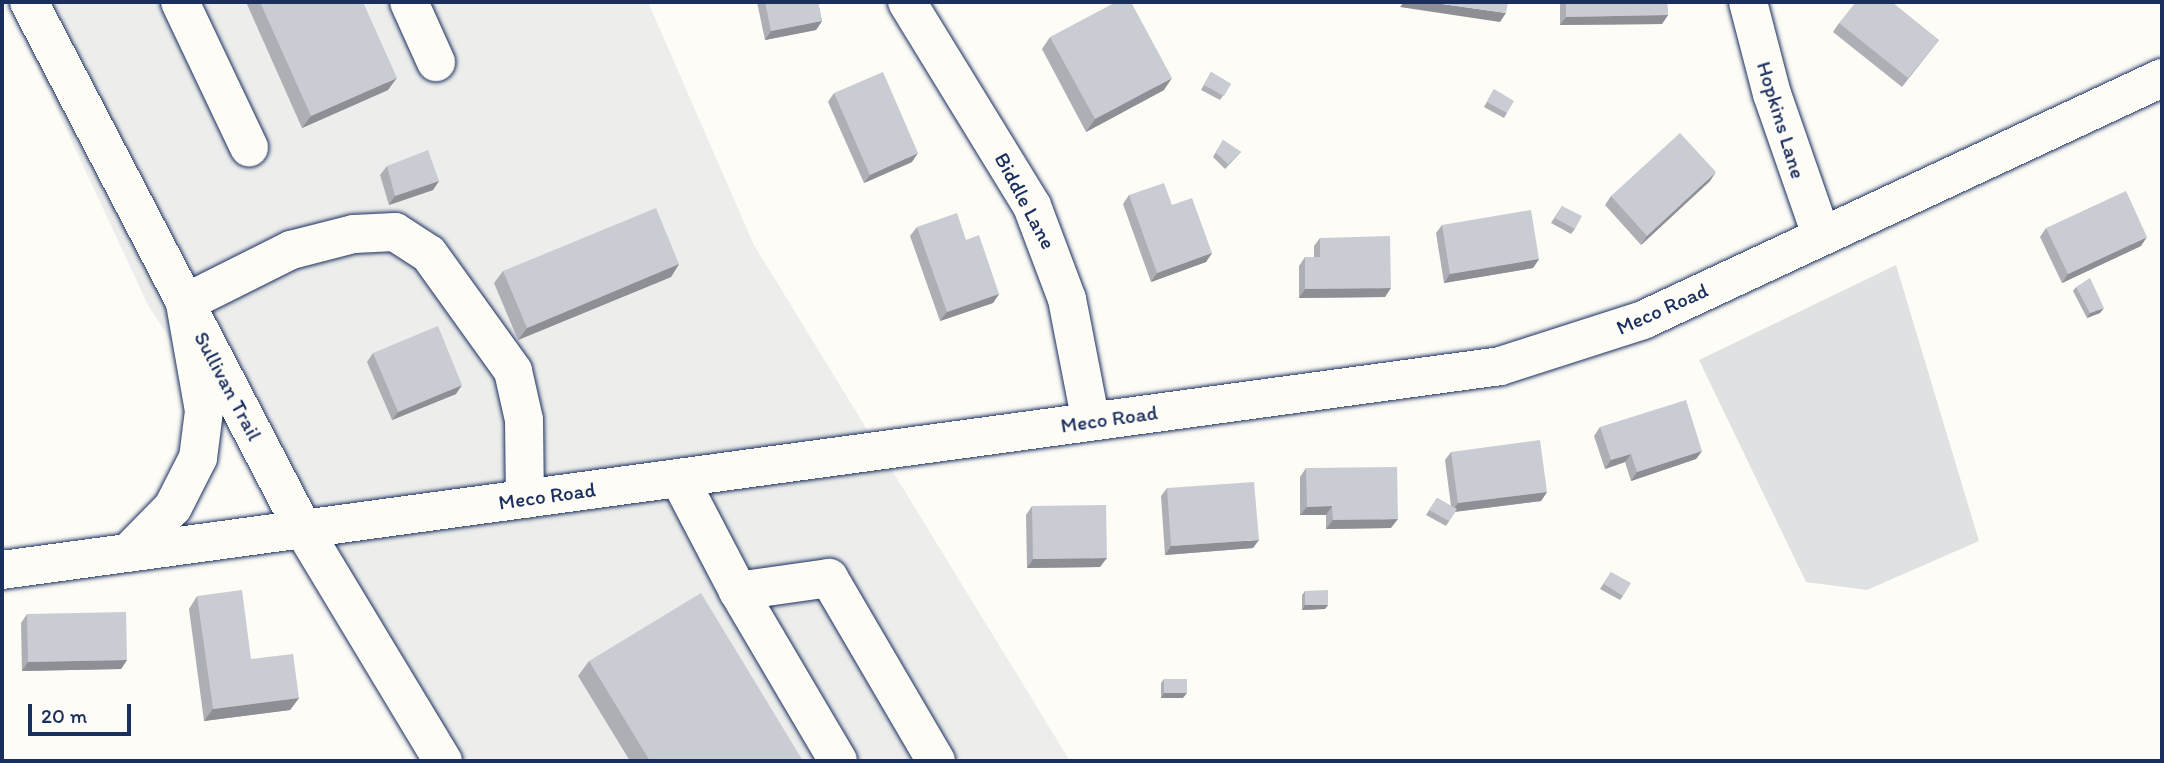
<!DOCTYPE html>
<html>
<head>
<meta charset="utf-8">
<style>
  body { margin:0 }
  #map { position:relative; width:2164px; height:763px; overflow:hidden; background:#fdfcf7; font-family:Itim,sans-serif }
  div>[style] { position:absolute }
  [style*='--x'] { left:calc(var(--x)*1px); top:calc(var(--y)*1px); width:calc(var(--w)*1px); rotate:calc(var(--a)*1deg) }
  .built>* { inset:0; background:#edeeec }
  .green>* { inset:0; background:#e0e1e3 }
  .roads { filter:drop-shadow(0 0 2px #1b2f5e) drop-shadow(0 0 2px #1b2f5e) }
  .minor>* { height:38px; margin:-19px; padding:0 19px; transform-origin:19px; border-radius:19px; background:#fdfcf7 }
  .major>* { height:38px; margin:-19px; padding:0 19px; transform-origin:19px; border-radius:19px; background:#fdfcf7 }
  .wall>* { inset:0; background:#adafb5 }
  .shaded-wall>* { inset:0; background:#8d8f94 }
  .building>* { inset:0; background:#c9ccd3 }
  span { translate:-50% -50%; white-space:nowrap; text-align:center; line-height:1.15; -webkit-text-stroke:5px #fdfcf7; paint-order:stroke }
  .street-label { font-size:21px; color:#1b2f5e }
  .frame { position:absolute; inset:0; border:4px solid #1b2f5e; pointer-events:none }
  .scale { position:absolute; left:28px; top:704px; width:103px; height:32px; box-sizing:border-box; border:4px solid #1b2f5e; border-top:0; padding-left:9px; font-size:21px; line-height:24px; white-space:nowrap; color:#1b2f5e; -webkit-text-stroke:5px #fdfcf7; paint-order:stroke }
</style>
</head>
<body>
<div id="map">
  <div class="built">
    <i style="clip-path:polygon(7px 2px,648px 2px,754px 245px,1070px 761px,442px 761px,148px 305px)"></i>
  </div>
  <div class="green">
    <i style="clip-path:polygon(1896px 265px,1979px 541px,1867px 590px,1806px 582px,1699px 360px)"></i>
  </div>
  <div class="roads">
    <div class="minor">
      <i style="--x:180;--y:2;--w:161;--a:64.6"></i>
      <i style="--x:409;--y:2;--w:66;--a:65.8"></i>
      <i style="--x:907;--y:2;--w:239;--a:58.5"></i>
      <i style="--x:1032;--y:206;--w:99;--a:69.4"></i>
      <i style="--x:1067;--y:299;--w:125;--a:79"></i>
      <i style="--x:1748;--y:2;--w:95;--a:75.4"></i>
      <i style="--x:1772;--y:94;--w:149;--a:70.8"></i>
      <i style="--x:679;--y:478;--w:127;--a:62.4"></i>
      <i style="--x:738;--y:591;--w:197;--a:59.5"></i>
      <i style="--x:128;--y:553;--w:64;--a:-45.6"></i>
      <i style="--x:173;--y:507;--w:55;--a:-63"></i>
      <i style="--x:198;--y:458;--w:47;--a:-82.7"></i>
      <i style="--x:204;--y:411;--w:110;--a:-100"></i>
      <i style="--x:185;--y:303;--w:119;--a:-26.6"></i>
      <i style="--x:291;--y:250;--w:65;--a:-14.3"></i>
      <i style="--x:354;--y:234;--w:41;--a:-2.8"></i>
      <i style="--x:395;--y:232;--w:40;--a:32.9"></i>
      <i style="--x:429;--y:254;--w:144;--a:54.3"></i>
      <i style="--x:513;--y:371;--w:50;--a:77.3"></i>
      <i style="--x:524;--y:420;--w:79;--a:89.3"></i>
      <i style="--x:2;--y:570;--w:1512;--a:-7.75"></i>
      <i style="--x:1500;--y:366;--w:150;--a:-17.8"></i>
      <i style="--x:1643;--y:320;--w:573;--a:-25"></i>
      <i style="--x:738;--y:591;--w:92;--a:-8.1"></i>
      <i style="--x:829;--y:578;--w:212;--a:59.7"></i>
    </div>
    <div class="major">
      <i style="--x:29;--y:2;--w:594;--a:62.53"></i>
      <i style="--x:303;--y:529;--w:271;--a:58.9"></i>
    </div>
  </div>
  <div class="wall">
    <i style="clip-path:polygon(246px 2px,363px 2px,388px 90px,302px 128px)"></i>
    <i style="clip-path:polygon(757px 2px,818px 2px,822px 21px,816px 30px,765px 40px)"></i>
    <i style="clip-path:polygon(1560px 2px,1667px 2px,1668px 15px,1662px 24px,1560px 25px)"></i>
    <i style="clip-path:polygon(1839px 23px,1939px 40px,1902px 87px,1833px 32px)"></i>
    <i style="clip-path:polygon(1050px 37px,1164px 90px,1086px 132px,1042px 49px)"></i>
    <i style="clip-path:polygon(1211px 72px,1231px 84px,1220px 100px,1201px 90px)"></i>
    <i style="clip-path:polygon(1494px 89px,1507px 113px,1504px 118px,1484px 107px)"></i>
    <i style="clip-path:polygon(834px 93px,912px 162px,864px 183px,828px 102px)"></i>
    <i style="clip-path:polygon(1223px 140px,1241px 152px,1225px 169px,1213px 157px)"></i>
    <i style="clip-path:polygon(387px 166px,439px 181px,433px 190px,389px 205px,380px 175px)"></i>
    <i style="clip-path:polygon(1710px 181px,1641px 245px,1605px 205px,1611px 196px)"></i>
    <i style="clip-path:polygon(1129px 195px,1172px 205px,1212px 253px,1206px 262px,1151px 282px,1123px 204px)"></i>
    <i style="clip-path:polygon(1562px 206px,1575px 229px,1571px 234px,1551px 223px)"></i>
    <i style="clip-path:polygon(1442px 225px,1539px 259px,1533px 268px,1444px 283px,1436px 233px)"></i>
    <i style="clip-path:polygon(917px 227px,966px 240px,999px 294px,993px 303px,940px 321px,910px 236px)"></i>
    <i style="clip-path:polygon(2046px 228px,2141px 246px,2062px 283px,2040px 237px)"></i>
    <i style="clip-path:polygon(1320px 238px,1385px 297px,1299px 298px,1299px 266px,1305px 257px,1314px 257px,1314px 246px)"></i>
    <i style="clip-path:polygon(679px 264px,671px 277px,518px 340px,494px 283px,503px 271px)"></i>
    <i style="clip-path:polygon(2076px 287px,2100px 313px,2087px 318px,2073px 291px)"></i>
    <i style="clip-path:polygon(373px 353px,456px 394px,392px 420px,367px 362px)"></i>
    <i style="clip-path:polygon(1600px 427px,1702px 451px,1696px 459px,1631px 481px,1625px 462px,1605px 469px,1594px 436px)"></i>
    <i style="clip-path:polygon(1451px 452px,1547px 492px,1541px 501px,1455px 512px,1446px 526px,1426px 515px,1437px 498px,1451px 506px,1445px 460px)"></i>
    <i style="clip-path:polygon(1306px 468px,1391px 528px,1326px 529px,1326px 515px,1300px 515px,1300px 477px)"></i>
    <i style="clip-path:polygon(1167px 488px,1253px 548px,1165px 555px,1161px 496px)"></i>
    <i style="clip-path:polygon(1032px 506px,1100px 567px,1027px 568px,1026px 515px)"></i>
    <i style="clip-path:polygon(1611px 572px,1623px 596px,1620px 600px,1600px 589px)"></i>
    <i style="clip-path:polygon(1305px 591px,1328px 605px,1325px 609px,1302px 610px,1302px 595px)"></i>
    <i style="clip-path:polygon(197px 596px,251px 659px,299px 698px,290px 710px,204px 721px,189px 609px)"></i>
    <i style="clip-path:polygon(27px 614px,127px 660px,121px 669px,22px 671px,21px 623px)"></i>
    <i style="clip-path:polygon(589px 661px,803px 761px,630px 761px,578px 676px)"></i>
    <i style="clip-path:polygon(1164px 679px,1183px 698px,1161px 698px,1161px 683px)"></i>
  </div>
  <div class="shaded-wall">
    <i style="clip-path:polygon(1404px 2px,1428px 2px,1506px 13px,1500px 22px,1400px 7px)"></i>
    <i style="clip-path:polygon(1668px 15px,1662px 24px,1560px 25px,1566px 17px)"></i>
    <i style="clip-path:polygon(822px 21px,816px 30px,765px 40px,771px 31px)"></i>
    <i style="clip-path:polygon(397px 78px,388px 90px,302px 128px,311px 116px)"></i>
    <i style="clip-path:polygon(1172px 78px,1164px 90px,1086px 132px,1095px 119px)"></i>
    <i style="clip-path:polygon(918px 153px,912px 162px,864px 183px,870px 175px)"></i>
    <i style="clip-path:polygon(1716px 172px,1710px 181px,1641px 245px,1647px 236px)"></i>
    <i style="clip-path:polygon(439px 181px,433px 190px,389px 205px,395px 196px)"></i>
    <i style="clip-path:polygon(2147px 237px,2141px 246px,2062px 283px,2068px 274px)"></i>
    <i style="clip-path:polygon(1212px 253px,1206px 262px,1151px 282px,1157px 273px)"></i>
    <i style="clip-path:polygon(1539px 259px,1533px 268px,1444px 283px,1450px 274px)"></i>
    <i style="clip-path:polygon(679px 264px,671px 277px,518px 340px,527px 328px)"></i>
    <i style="clip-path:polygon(1391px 288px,1385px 297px,1299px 298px,1305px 289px)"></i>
    <i style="clip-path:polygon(999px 294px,993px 303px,940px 321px,947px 312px)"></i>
    <i style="clip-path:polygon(2104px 308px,2100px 313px,2087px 318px,2090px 313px)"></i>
    <i style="clip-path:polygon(462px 385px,456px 394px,392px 420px,398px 412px)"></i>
    <i style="clip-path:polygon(1702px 451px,1696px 459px,1631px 481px,1637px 472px)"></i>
    <i style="clip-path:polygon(1631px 454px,1625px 462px,1605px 469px,1611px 460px)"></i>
    <i style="clip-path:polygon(1547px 492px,1541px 501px,1452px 512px,1458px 503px)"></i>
    <i style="clip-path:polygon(1332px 506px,1326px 515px,1300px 515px,1307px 507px)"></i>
    <i style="clip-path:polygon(1398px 519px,1391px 528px,1326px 529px,1333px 520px)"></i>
    <i style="clip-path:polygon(1259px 540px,1253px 548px,1165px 555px,1171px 546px)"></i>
    <i style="clip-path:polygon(1107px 558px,1100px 567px,1027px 568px,1033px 559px)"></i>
    <i style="clip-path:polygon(1305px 605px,1328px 605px,1325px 609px,1302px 610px)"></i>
    <i style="clip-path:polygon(127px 660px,121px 669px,22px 671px,28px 662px)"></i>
    <i style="clip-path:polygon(1164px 693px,1187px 693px,1183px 698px,1161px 698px)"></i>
    <i style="clip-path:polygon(299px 698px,290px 710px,204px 721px,213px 709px)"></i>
  </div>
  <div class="building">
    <i style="clip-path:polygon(260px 2px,363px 2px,397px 78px,311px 116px)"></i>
    <i style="clip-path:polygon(765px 2px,818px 2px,822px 21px,771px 31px)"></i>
    <i style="clip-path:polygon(1116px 2px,1131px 2px,1172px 78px,1095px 119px,1050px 37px)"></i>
    <i style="clip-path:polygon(1428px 2px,1508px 2px,1506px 13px)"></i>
    <i style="clip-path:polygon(1566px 2px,1667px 2px,1668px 15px,1566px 17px)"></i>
    <i style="clip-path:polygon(1856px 2px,1892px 2px,1939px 40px,1908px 78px,1839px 23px)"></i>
    <i style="clip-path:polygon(883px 72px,918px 153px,870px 175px,834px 93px)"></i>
    <i style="clip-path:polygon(1211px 72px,1231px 84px,1224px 96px,1204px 85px)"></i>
    <i style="clip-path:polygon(1494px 89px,1514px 101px,1507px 113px,1487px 102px)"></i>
    <i style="clip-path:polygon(1680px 133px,1716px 172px,1647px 236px,1611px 196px)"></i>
    <i style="clip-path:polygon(1223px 140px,1241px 152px,1228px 164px,1216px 153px)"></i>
    <i style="clip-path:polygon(428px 150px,439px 181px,395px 196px,387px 166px)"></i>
    <i style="clip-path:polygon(1164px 183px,1172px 205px,1192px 198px,1212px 253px,1157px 273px,1129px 195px)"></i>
    <i style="clip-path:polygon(2126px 191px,2147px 237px,2068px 274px,2046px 228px)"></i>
    <i style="clip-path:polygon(1562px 206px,1582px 216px,1575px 229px,1555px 218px)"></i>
    <i style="clip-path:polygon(656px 208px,679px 264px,527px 328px,503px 271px)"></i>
    <i style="clip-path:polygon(1531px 210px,1539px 259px,1450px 274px,1442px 225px)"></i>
    <i style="clip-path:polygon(957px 213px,966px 240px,979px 235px,999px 294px,947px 312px,917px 227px)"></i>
    <i style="clip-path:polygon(1390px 236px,1391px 288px,1305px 289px,1305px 257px,1320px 257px,1320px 238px)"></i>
    <i style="clip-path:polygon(2090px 278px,2104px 308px,2090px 313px,2076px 287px)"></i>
    <i style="clip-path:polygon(438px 326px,462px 385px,398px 412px,373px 353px)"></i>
    <i style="clip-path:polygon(1686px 400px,1702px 451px,1637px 472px,1631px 454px,1611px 460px,1600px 427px)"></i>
    <i style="clip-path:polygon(1540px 440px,1547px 492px,1458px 503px,1451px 452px)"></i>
    <i style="clip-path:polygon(1397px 467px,1398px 519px,1333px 520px,1332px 506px,1307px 507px,1306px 468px)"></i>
    <i style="clip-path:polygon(1254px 482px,1259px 540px,1171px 546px,1167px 488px)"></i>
    <i style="clip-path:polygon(1437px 498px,1457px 509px,1449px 521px,1429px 510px)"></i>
    <i style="clip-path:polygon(1106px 505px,1107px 558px,1033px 559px,1032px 506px)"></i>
    <i style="clip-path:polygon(1611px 572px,1631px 583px,1623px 596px,1604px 584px)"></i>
    <i style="clip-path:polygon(242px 590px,251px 659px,293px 654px,299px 698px,213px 709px,197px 596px)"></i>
    <i style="clip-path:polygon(1328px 590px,1328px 605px,1305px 605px,1305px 591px)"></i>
    <i style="clip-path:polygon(701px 593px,803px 761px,650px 761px,589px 661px)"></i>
    <i style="clip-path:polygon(126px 612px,127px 660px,28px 662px,27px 614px)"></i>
    <i style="clip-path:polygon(1164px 679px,1187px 679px,1187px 693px,1164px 693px)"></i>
  </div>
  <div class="street-label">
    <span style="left:1781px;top:120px;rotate:73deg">Hopkins Lane</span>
    <span style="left:1025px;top:201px;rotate:62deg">Biddle Lane</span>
    <span style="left:1662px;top:309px;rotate:-24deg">Meco Road</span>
    <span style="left:228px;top:386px;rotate:62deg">Sullivan Trail</span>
    <span style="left:1109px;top:419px;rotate:-8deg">Meco Road</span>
    <span style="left:547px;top:496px;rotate:-8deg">Meco Road</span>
  </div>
  <div class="frame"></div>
  <div class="scale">20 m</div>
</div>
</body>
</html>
